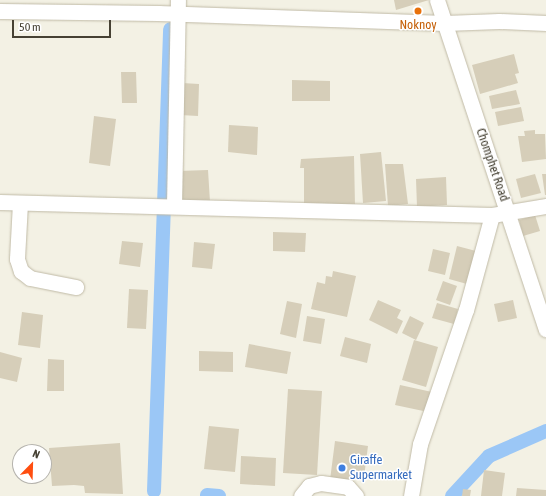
<!DOCTYPE html>
<html>
<head>
<meta charset="utf-8">
<style>
  body { margin:0 }
  #map { position:relative; width:546px; height:496px; overflow:hidden; background:#f3f1e4; font-family:"Asap Condensed",sans-serif }
  div>[style] { position:absolute }
  [style*='--x'] { left:calc(var(--x)*1px); top:calc(var(--y)*1px); width:calc(var(--w)*1px); rotate:calc(var(--a)*1deg) }
  .canal>* { height:14px; margin:-7px; padding:0 7px; transform-origin:7px; border-radius:7px; background:#9bc7f6 }
  .building>* { inset:0; background:#d6ceb9 }
  .roads { filter:drop-shadow(0 0 1px #c0baa6) drop-shadow(0 0 1px #c0baa6) }
  .minor>* { height:15px; margin:-7.5px; padding:0 7.5px; transform-origin:7.5px; border-radius:7.5px; background:#fff }
  .dots>* { width:11px; height:11px; translate:-50% -50%; box-sizing:border-box; border:2px solid #fff; border-radius:50% }
  span { translate:-50% -50%; white-space:nowrap; text-align:center; line-height:1.15; -webkit-text-stroke:3px #fff; paint-order:stroke }
  .food-label { font-size:13px; color:#c56008 }
  .street-label { font-size:13px; color:#464133 }
  .shop-label { font-size:13px; color:#366cbe }
  .left { translate:0 -50%; text-align:left }
  .north { position:absolute; left:12px; top:444px; width:40px; height:40px; box-sizing:border-box; background:#fff; border:1px solid #b5b3ad; border-radius:50%; rotate:23deg; font-size:11px; font-weight:700; line-height:16px; text-align:center; color:#464133 }
  .north::after { content:''; display:block; margin:auto; width:14px; height:18px; background:#ff4e10; clip-path:polygon(50% 0,100% 100%,50% 72%,0 100%) }
  .scale { position:absolute; left:12px; top:20px; width:99px; height:18px; box-sizing:border-box; border:2px solid #464133; border-top:0; padding-left:5px; font-size:12px; line-height:14px; white-space:nowrap; color:#464133; -webkit-text-stroke:3px #fff; paint-order:stroke }
</style>
</head>
<body>
<div id="map">
  <div class="canal">
    <i style="--x:154;--y:491;--w:462;--a:-88"></i>
    <i style="--x:207;--y:495;--w:12;--a:5"></i>
    <i style="--x:452;--y:496;--w:54;--a:-47.2"></i>
    <i style="--x:489;--y:456;--w:62;--a:-23.7"></i>
  </div>
  <div class="building">
    <i style="clip-path:polygon(394px 0,429px 0,396px 10px)"></i>
    <i style="clip-path:polygon(514px 54px,519px 73px,515px 74px,518px 83px,480px 94px,472px 65px)"></i>
    <i style="clip-path:polygon(121px 72px,136px 72px,137px 103px,122px 103px)"></i>
    <i style="clip-path:polygon(292px 80px,330px 81px,330px 101px,292px 101px)"></i>
    <i style="clip-path:polygon(182px 83px,199px 84px,198px 116px,180px 115px)"></i>
    <i style="clip-path:polygon(516px 90px,520px 104px,492px 109px,489px 96px)"></i>
    <i style="clip-path:polygon(521px 107px,524px 121px,498px 126px,495px 112px)"></i>
    <i style="clip-path:polygon(94px 116px,116px 119px,110px 166px,89px 163px)"></i>
    <i style="clip-path:polygon(229px 125px,258px 127px,257px 155px,228px 152px)"></i>
    <i style="clip-path:polygon(535px 130px,535px 134px,545px 134px,546px 159px,522px 162px,518px 136px,525px 136px,524px 131px)"></i>
    <i style="clip-path:polygon(381px 152px,386px 201px,363px 203px,360px 154px)"></i>
    <i style="clip-path:polygon(354px 156px,355px 206px,304px 205px,304px 168px,300px 168px,301px 159px)"></i>
    <i style="clip-path:polygon(385px 164px,403px 164px,408px 204px,388px 206px)"></i>
    <i style="clip-path:polygon(208px 170px,210px 202px,180px 203px,178px 171px)"></i>
    <i style="clip-path:polygon(535px 174px,541px 193px,521px 198px,516px 179px)"></i>
    <i style="clip-path:polygon(542px 174px,546px 174px,546px 195px,545px 195px)"></i>
    <i style="clip-path:polygon(446px 177px,447px 205px,417px 207px,416px 179px)"></i>
    <i style="clip-path:polygon(535px 215px,540px 231px,523px 236px,519px 220px)"></i>
    <i style="clip-path:polygon(273px 232px,306px 233px,305px 252px,273px 251px)"></i>
    <i style="clip-path:polygon(122px 241px,143px 243px,140px 267px,119px 264px)"></i>
    <i style="clip-path:polygon(194px 242px,215px 244px,212px 269px,192px 267px)"></i>
    <i style="clip-path:polygon(457px 246px,476px 251px,467px 284px,449px 279px)"></i>
    <i style="clip-path:polygon(433px 249px,450px 253px,445px 275px,428px 271px)"></i>
    <i style="clip-path:polygon(333px 271px,356px 276px,347px 317px,311px 309px,317px 282px,325px 284px,326px 276px,332px 277px)"></i>
    <i style="clip-path:polygon(443px 281px,457px 286px,450px 305px,436px 300px)"></i>
    <i style="clip-path:polygon(129px 289px,148px 290px,146px 329px,127px 328px)"></i>
    <i style="clip-path:polygon(378px 300px,401px 310px,397px 318px,403px 321px,397px 334px,369px 320px)"></i>
    <i style="clip-path:polygon(513px 300px,517px 318px,498px 322px,494px 304px)"></i>
    <i style="clip-path:polygon(287px 301px,302px 304px,296px 338px,280px 334px)"></i>
    <i style="clip-path:polygon(437px 303px,458px 309px,454px 324px,432px 318px)"></i>
    <i style="clip-path:polygon(22px 312px,43px 315px,40px 348px,18px 345px)"></i>
    <i style="clip-path:polygon(307px 316px,325px 319px,321px 344px,303px 341px)"></i>
    <i style="clip-path:polygon(410px 316px,424px 323px,416px 340px,402px 333px)"></i>
    <i style="clip-path:polygon(345px 337px,371px 344px,367px 363px,340px 356px)"></i>
    <i style="clip-path:polygon(414px 340px,438px 347px,426px 387px,402px 380px)"></i>
    <i style="clip-path:polygon(249px 344px,291px 352px,287px 374px,245px 367px)"></i>
    <i style="clip-path:polygon(199px 351px,233px 352px,233px 372px,199px 371px)"></i>
    <i style="clip-path:polygon(0 352px,22px 358px,17px 382px,0 378px)"></i>
    <i style="clip-path:polygon(48px 359px,64px 360px,64px 391px,47px 391px)"></i>
    <i style="clip-path:polygon(400px 385px,432px 392px,428px 412px,395px 405px)"></i>
    <i style="clip-path:polygon(288px 389px,322px 391px,317px 475px,283px 473px)"></i>
    <i style="clip-path:polygon(209px 426px,239px 429px,235px 472px,204px 469px)"></i>
    <i style="clip-path:polygon(335px 441px,368px 446px,364px 477px,354px 476px,353px 483px,330px 480px)"></i>
    <i style="clip-path:polygon(120px 443px,123px 494px,85px 493px,84px 486px,74px 485px,52px 486px,49px 448px)"></i>
    <i style="clip-path:polygon(241px 456px,276px 458px,275px 486px,240px 484px)"></i>
    <i style="clip-path:polygon(484px 470px,505px 473px,502px 496px,481px 496px)"></i>
    <i style="clip-path:polygon(517px 488px,546px 490px,546px 496px,516px 496px)"></i>
    <i style="clip-path:polygon(463px 489px,471px 490px,470px 496px,462px 496px)"></i>
  </div>
  <div class="roads">
    <div class="minor">
      <i style="--x:437;--y:0;--w:347;--a:71.7"></i>
      <i style="--x:0;--y:11;--w:158;--a:0.7"></i>
      <i style="--x:158;--y:13;--w:287;--a:2"></i>
      <i style="--x:445;--y:23;--w:54;--a:-2.1"></i>
      <i style="--x:499;--y:21;--w:47;--a:2.4"></i>
      <i style="--x:0;--y:202;--w:492;--a:1.5"></i>
      <i style="--x:492;--y:215;--w:55;--a:-9.5"></i>
      <i style="--x:20;--y:203;--w:56;--a:93.1"></i>
      <i style="--x:17;--y:259;--w:13;--a:72"></i>
      <i style="--x:21;--y:271;--w:11;--a:38"></i>
      <i style="--x:30;--y:278;--w:47;--a:11.1"></i>
      <i style="--x:174;--y:206;--w:206;--a:-88.9"></i>
      <i style="--x:301;--y:496;--w:13;--a:-51"></i>
      <i style="--x:309;--y:486;--w:12;--a:-14"></i>
      <i style="--x:321;--y:483;--w:27;--a:8"></i>
      <i style="--x:348;--y:487;--w:12;--a:48"></i>
      <i style="--x:411;--y:496;--w:53;--a:-80.2"></i>
      <i style="--x:420;--y:444;--w:142;--a:-71.1"></i>
      <i style="--x:466;--y:310;--w:98;--a:-74.7"></i>
    </div>
  </div>
  <div class="dots">
    <i style="left:418px;top:11px;background:#e8710a"></i>
    <i style="left:342px;top:468px;background:#3f7fe0"></i>
  </div>
  <div class="food-label">
    <span style="left:418px;top:25px">Noknoy</span>
  </div>
  <div class="street-label">
    <span style="left:492px;top:165px;rotate:71deg">Chomphet Road</span>
  </div>
  <div class="shop-label">
    <span class="left" style="left:350px;top:468px">Giraffe<br>Supermarket</span>
  </div>
  <div class="north">N</div>
  <div class="scale">50 m</div>
</div>
</body>
</html>
